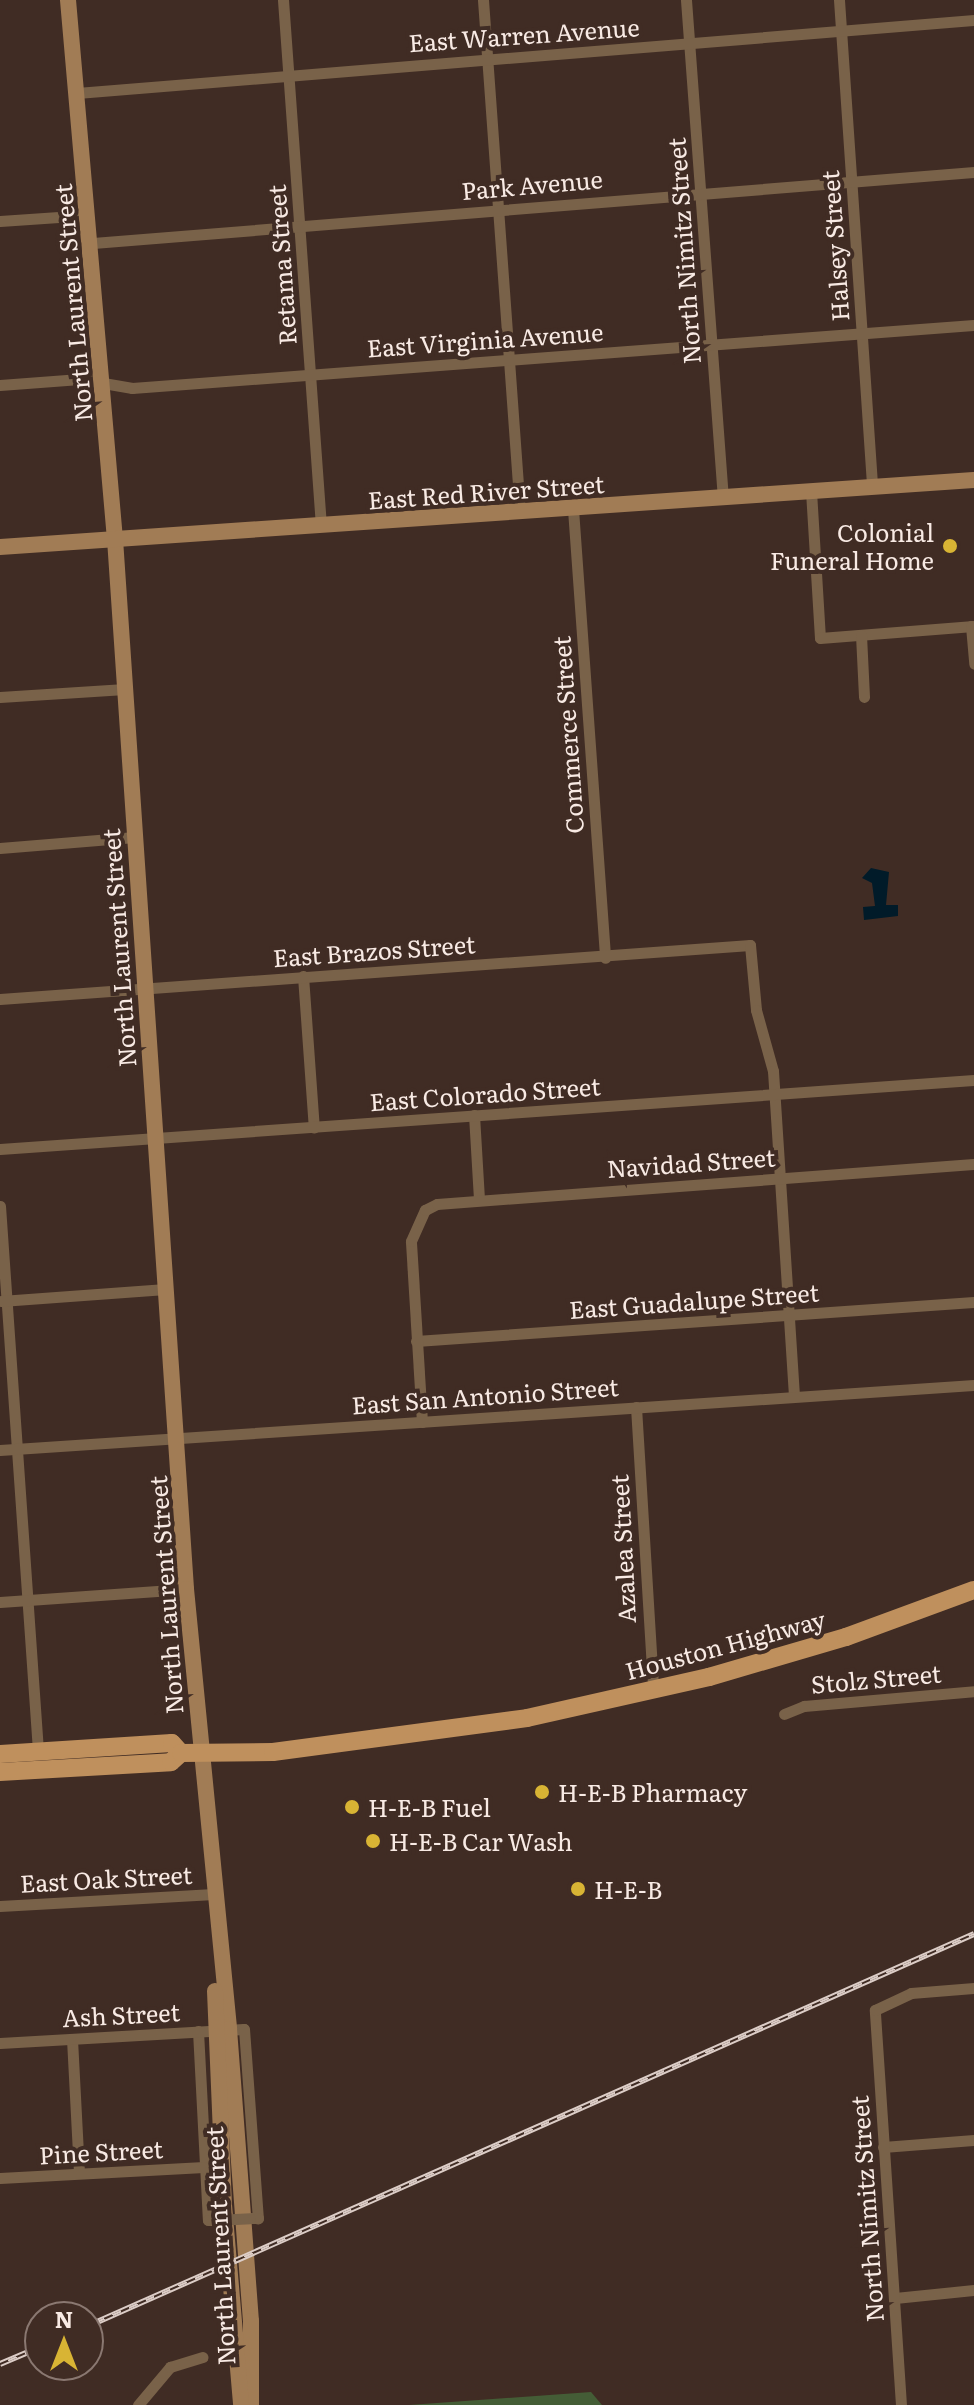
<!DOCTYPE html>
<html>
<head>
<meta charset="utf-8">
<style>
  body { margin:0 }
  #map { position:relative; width:974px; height:2405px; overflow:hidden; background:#402c24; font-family:Literata,serif }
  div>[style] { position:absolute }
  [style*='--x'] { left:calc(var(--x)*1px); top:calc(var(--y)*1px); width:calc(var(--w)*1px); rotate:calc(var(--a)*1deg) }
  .green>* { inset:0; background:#445d36 }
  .water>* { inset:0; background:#011b29 }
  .street>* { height:11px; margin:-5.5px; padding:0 5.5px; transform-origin:5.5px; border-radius:5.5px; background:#796249 }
  .secondary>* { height:16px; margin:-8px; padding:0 8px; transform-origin:8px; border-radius:8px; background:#a17c55 }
  .primary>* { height:18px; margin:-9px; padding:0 9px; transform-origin:9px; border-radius:9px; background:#bf905d }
  .rail>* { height:6px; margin-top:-3px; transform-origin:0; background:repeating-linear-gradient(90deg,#402c24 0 9px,#dccdc7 0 18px); box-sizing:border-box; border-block:2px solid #dccdc7 }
  .street-bridge>* { height:11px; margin:-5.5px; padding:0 5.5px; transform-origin:5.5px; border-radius:5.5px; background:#796249 }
  .dots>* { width:22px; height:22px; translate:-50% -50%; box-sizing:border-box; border:4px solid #402c24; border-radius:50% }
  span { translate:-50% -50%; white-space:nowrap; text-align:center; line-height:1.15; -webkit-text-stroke:8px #402c24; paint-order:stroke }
  .street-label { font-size:24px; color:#f8eae4 }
  .poi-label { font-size:24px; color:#f8eae4 }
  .right { translate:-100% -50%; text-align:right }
  .left { translate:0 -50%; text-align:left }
  .north { position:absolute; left:24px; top:2301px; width:80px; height:80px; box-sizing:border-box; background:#402c24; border:2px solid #8a7871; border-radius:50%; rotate:0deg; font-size:22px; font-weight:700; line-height:32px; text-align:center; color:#f8eae4 }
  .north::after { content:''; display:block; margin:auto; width:28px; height:36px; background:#d8b434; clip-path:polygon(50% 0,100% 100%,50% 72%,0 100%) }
</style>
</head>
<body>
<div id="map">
  <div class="green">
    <i style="clip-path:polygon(591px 2392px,602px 2405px,409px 2405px)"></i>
  </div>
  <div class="water">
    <i style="clip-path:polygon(871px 868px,889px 872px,886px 905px,898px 905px,898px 916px,864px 920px,863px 907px,875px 906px,872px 883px,862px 878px)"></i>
  </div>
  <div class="street">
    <i style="--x:283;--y:0;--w:527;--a:85.87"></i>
    <i style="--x:483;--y:0;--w:514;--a:85.87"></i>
    <i style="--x:686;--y:0;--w:500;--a:85.76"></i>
    <i style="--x:839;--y:0;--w:489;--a:86.1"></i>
    <i style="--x:77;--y:93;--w:900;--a:-4.65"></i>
    <i style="--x:0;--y:221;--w:88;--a:-3.9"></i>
    <i style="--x:93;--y:243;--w:884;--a:-4.61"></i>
    <i style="--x:0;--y:385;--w:80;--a:-4.3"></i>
    <i style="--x:80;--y:379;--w:53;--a:9.8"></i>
    <i style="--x:132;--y:388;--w:844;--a:-4.28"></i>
    <i style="--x:811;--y:491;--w:147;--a:86.5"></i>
    <i style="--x:820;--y:638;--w:154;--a:-4.5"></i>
    <i style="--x:573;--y:509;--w:450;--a:85.9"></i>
    <i style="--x:971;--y:626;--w:38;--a:85"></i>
    <i style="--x:861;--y:635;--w:62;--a:87.2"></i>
    <i style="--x:0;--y:697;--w:125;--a:-3.7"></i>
    <i style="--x:0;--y:848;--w:135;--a:-4.7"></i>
    <i style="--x:303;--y:976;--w:152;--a:85.9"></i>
    <i style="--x:0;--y:999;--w:752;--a:-4.12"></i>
    <i style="--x:750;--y:945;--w:65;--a:84.7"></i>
    <i style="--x:756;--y:1010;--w:63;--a:74.4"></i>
    <i style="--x:773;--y:1071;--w:326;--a:86.3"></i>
    <i style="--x:474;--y:1115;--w:83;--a:86.6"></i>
    <i style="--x:0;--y:1149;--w:976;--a:-4.05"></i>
    <i style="--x:0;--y:1206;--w:546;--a:86.01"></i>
    <i style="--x:1;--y:1301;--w:165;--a:-4.2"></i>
    <i style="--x:416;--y:1341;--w:559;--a:-4"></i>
    <i style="--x:636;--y:1407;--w:282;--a:86.5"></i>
    <i style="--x:422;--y:1422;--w:181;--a:-93.5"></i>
    <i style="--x:411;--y:1241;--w:34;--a:-66"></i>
    <i style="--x:425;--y:1210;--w:13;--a:-27"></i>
    <i style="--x:437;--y:1204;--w:538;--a:-4.26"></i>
    <i style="--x:0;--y:1450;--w:976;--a:-3.82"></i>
    <i style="--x:0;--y:1602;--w:186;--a:-4"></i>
    <i style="--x:784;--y:1714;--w:22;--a:-22"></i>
    <i style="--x:804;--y:1706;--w:171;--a:-5"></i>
    <i style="--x:0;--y:1906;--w:214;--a:-3.2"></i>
    <i style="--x:198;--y:2031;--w:189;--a:87"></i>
    <i style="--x:208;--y:2220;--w:8;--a:0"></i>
    <i style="--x:72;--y:2039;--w:134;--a:87"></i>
    <i style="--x:0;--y:2043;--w:244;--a:-3.3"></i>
    <i style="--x:244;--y:2029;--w:190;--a:85.8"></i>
    <i style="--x:258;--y:2218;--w:8;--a:180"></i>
    <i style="--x:883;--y:2147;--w:91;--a:-4.4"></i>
    <i style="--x:0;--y:2178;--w:204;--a:-3.1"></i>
    <i style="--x:895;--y:2298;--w:79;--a:-5.8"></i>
    <i style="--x:138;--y:2405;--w:50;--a:-49.9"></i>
    <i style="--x:170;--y:2367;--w:34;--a:-17"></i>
    <i style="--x:901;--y:2405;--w:396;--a:-93.8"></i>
    <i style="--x:875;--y:2010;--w:40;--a:-25"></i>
    <i style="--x:911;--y:1993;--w:63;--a:-4.5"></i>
  </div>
  <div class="secondary">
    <i style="--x:68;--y:0;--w:541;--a:85.02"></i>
    <i style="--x:115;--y:539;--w:1052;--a:86.13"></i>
    <i style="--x:186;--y:1589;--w:442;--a:84.4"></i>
    <i style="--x:229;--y:2029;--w:293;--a:85.7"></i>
    <i style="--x:251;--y:2321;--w:84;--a:90"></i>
    <i style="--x:0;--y:547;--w:976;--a:-3.94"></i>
    <i style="--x:215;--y:1991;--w:214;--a:87.6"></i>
    <i style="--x:224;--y:2205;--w:201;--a:85.1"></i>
  </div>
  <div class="primary">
    <i style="--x:0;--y:1754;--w:172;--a:-3.7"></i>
    <i style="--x:172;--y:1743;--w:13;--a:48"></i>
    <i style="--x:0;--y:1772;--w:171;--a:-3.3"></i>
    <i style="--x:171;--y:1762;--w:13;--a:-42"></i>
    <i style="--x:181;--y:1753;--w:92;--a:-0.6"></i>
    <i style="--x:273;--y:1752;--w:256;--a:-7.6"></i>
    <i style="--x:527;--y:1718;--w:187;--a:-12.7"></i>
    <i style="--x:709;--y:1677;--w:143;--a:-16.3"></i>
    <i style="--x:846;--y:1637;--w:136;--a:-20.2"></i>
  </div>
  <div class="rail">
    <i style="--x:88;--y:2326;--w:969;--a:-23.87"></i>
    <i style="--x:0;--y:2364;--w:43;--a:-23"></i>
  </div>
  <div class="street-bridge">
    <i style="--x:216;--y:2220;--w:34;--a:-3"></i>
  </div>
  <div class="dots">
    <i style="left:950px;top:546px;background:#d8b434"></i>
    <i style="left:542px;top:1792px;background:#d8b434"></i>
    <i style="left:352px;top:1807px;background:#d8b434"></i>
    <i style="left:373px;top:1841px;background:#d8b434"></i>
    <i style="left:578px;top:1889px;background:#d8b434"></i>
  </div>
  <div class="street-label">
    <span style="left:524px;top:34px;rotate:-4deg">East Warren Avenue</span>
    <span style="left:532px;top:184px;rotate:-5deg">Park Avenue</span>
    <span style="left:834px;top:246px;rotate:-94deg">Halsey Street</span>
    <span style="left:683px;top:251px;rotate:-94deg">North Nimitz Street</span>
    <span style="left:281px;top:265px;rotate:-94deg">Retama Street</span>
    <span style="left:72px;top:303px;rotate:-95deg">North Laurent Street</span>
    <span style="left:485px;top:339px;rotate:-4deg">East Virginia Avenue</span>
    <span style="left:486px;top:491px;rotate:-4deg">East Red River Street</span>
    <span style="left:567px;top:735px;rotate:-94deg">Commerce Street</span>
    <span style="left:118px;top:948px;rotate:-94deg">North Laurent Street</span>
    <span style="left:374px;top:950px;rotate:-4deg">East Brazos Street</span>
    <span style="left:485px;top:1093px;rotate:-4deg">East Colorado Street</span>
    <span style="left:691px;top:1162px;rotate:-4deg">Navidad Street</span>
    <span style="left:694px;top:1300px;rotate:-4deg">East Guadalupe Street</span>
    <span style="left:485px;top:1395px;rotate:-4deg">East San Antonio Street</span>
    <span style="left:622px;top:1549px;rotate:-93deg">Azalea Street</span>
    <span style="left:165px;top:1595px;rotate:-94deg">North Laurent Street</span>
    <span style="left:725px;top:1644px;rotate:-15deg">Houston Highway</span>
    <span style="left:876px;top:1678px;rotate:-5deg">Stolz Street</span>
    <span style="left:106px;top:1878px;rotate:-3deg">East Oak Street</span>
    <span style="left:121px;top:2014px;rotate:-3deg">Ash Street</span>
    <span style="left:101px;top:2151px;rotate:-3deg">Pine Street</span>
    <span style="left:866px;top:2209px;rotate:-94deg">North Nimitz Street</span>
    <span style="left:219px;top:2246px;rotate:-93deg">North Laurent Street</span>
  </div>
  <div class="poi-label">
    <span class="right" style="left:934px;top:546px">Colonial<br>Funeral Home</span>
    <span class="left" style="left:558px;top:1792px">H-E-B Pharmacy</span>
    <span class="left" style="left:368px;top:1807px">H-E-B Fuel</span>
    <span class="left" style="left:389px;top:1841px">H-E-B Car Wash</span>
    <span class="left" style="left:594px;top:1889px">H-E-B</span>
  </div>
  <div class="north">N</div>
</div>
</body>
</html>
